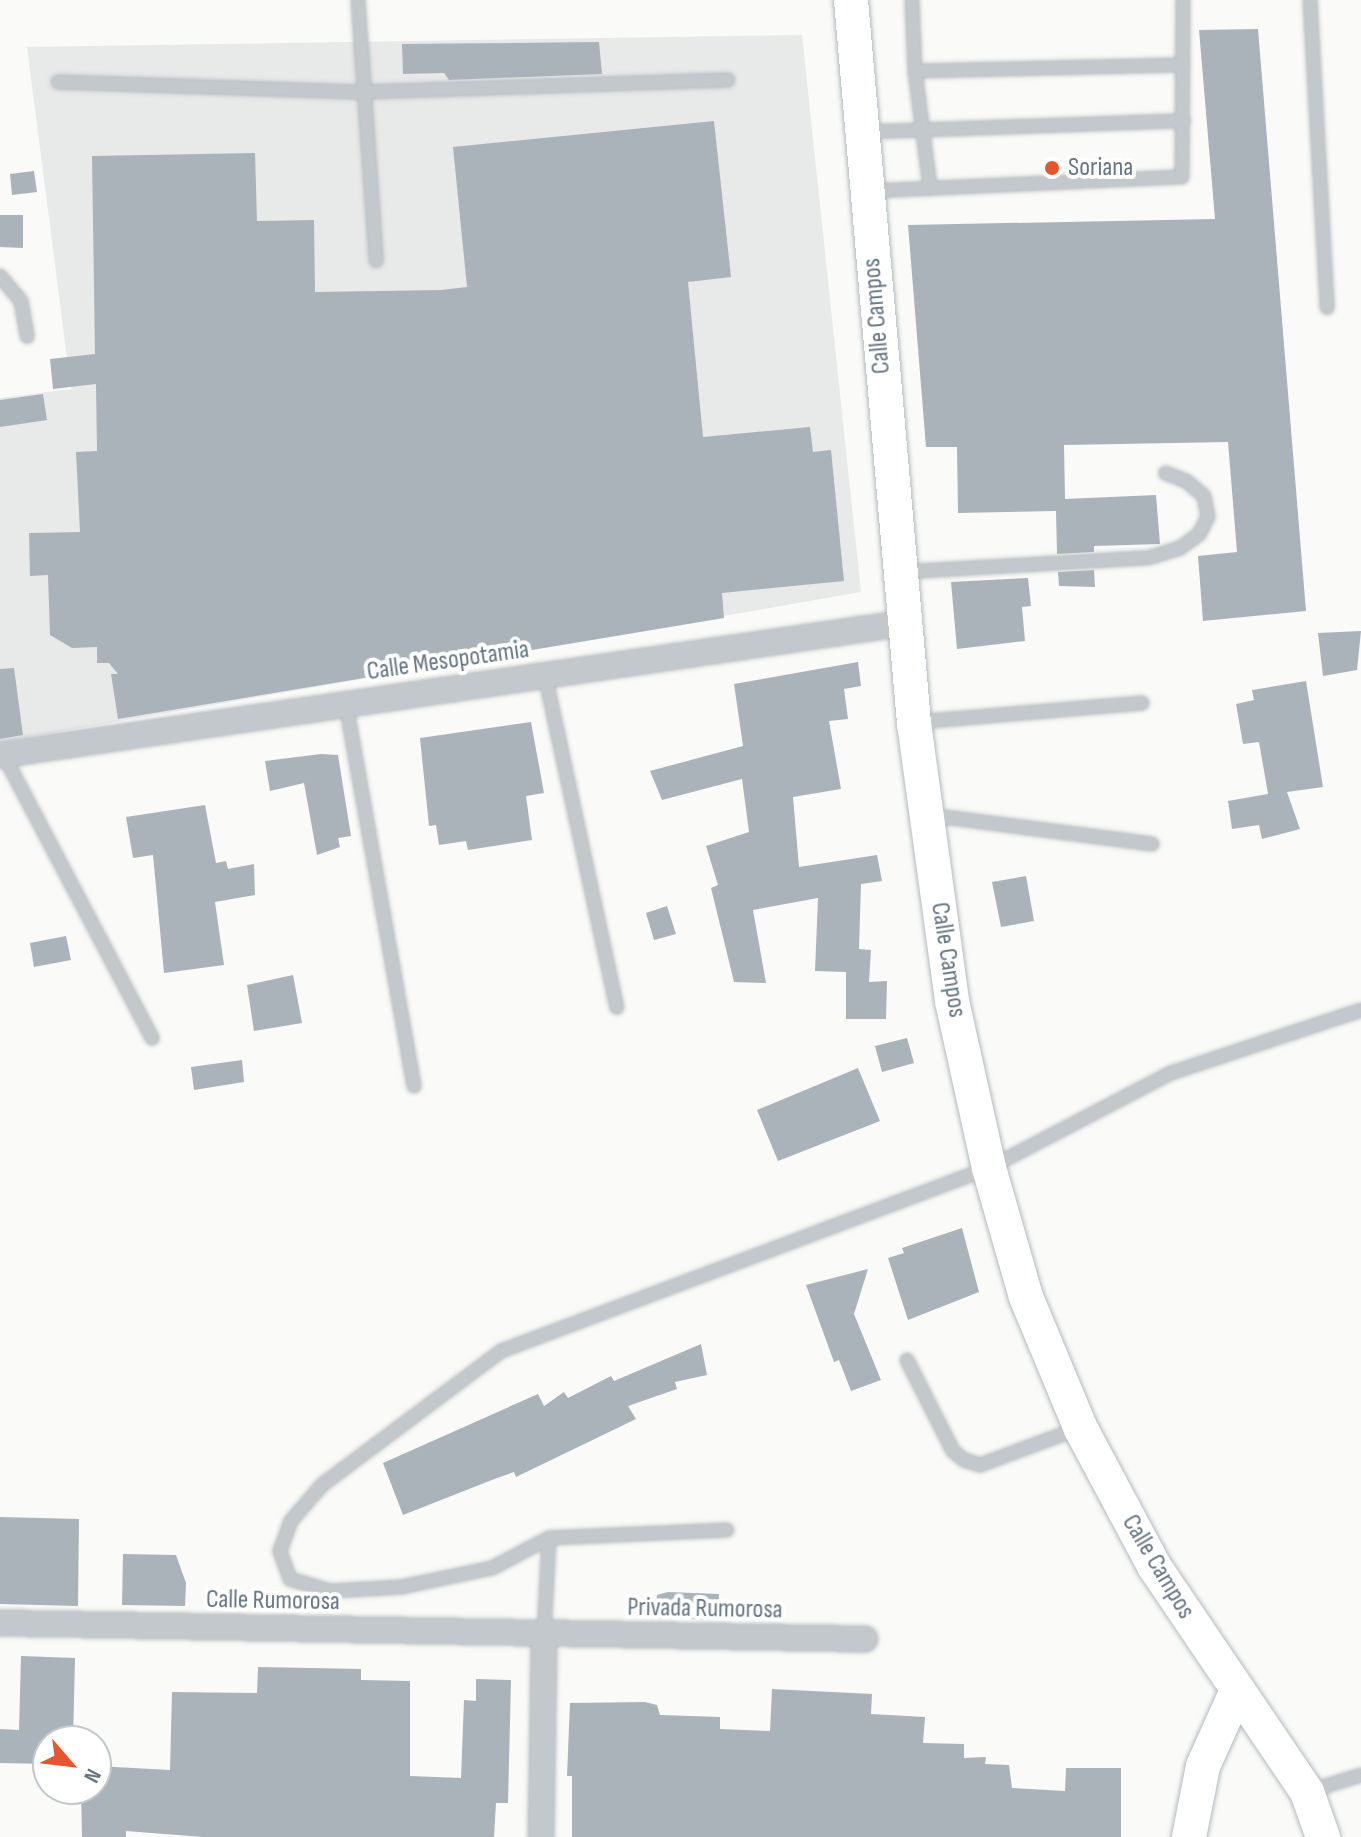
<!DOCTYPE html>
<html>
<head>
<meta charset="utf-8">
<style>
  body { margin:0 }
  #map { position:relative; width:1361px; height:1837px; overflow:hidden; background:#fafaf8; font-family:"Sofia Sans Condensed",sans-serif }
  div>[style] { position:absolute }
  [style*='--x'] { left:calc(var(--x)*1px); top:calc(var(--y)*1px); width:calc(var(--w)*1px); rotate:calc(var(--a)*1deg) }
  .built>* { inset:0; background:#e8e9e9 }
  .building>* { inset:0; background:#aab3b9 }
  .roads { filter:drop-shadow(0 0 2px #b3babf) drop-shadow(0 0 2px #b3babf) }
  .lane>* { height:12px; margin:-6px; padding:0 6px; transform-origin:6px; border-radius:6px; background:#c3c8cc }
  .street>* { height:24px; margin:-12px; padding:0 12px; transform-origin:12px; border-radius:12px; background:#c3c8cc }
  .secondary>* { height:34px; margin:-17px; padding:0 17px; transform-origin:17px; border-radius:17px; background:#fff }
  .dots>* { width:22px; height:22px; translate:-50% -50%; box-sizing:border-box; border:4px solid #fff; border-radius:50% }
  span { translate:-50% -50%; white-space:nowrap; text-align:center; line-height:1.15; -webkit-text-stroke:8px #fff; paint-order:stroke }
  .poi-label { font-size:26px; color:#657683 }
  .left { translate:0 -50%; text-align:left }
  .street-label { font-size:26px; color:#657683 }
  .north { position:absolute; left:32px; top:1725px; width:80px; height:80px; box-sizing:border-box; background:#fff; border:2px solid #c1c8cd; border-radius:50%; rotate:118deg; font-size:22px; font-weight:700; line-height:32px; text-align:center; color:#657683 }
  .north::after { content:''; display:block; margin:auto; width:28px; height:36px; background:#e4572e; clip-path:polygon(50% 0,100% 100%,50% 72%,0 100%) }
</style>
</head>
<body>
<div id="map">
  <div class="built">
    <i style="clip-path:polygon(802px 35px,861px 592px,0 742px,0 398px,71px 389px,27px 47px)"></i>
  </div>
  <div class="building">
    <i style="clip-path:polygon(1258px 29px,1306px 611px,1203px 621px,1198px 556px,1237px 552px,1228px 442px,1064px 445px,1065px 499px,1156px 495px,1160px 544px,1094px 546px,1094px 552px,1057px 554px,1056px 511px,958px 513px,957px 447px,926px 447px,908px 225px,1215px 219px,1199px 30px)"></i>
    <i style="clip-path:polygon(599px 42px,602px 74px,449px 80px,444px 73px,403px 74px,402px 44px)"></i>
    <i style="clip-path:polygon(714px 121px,731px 277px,688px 282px,703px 437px,810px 427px,813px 452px,831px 450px,844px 581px,722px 593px,724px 618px,118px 719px,111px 674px,118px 674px,109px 663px,97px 663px,97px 647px,72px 648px,50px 635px,48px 575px,30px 576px,29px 533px,80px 532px,76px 452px,97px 451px,96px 384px,53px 389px,50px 359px,95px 354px,92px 156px,255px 153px,257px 221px,314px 220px,315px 292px,441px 290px,467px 287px,453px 147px)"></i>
    <i style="clip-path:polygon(34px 171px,37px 192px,12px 195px,10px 174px)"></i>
    <i style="clip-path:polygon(0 215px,23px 215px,23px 248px,0 247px)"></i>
    <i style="clip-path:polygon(43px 394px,47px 420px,0 427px,0 400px)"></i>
    <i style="clip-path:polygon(1094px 570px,1095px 587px,1059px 586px,1058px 572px)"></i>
    <i style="clip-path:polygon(1028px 578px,1031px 606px,1022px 607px,1025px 641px,957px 649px,951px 582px)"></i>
    <i style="clip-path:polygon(1361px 631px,1357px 670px,1323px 676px,1318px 633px)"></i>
    <i style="clip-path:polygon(858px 662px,861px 686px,844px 689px,848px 719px,829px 721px,841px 789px,793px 797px,799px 867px,877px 855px,882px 881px,861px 884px,859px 949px,871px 950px,869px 982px,887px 981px,886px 1019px,846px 1019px,846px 972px,815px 971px,818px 898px,753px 910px,766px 983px,734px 982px,711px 888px,718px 885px,706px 846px,749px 832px,742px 779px,662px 800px,650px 771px,743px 746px,734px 684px)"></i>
    <i style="clip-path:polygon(14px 668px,23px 735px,0 739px,0 669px)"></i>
    <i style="clip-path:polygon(1306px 681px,1323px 787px,1287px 792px,1300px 829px,1262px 839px,1259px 825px,1232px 829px,1228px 801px,1268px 794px,1259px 742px,1243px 744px,1236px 704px,1254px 700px,1252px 690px)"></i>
    <i style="clip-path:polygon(531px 722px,544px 793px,526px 796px,532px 840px,468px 850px,466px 841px,439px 845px,436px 825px,429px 826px,420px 738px)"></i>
    <i style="clip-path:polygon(321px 754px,338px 755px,351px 836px,338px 838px,340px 847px,317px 855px,304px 783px,270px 791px,265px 761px)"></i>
    <i style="clip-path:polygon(205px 805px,216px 863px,226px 861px,228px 869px,254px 864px,255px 895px,215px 902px,224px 965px,164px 973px,153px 855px,133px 858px,126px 817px)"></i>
    <i style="clip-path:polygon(1026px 876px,1034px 921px,1001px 927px,992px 882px)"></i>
    <i style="clip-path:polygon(667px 906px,676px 934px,654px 940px,646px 913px)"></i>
    <i style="clip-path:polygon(66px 936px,71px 960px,34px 967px,30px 943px)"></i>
    <i style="clip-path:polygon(293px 975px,302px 1023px,254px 1031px,247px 985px)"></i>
    <i style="clip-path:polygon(907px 1038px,914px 1063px,882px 1072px,875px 1046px)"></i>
    <i style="clip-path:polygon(242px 1060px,244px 1082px,194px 1090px,191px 1067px)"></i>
    <i style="clip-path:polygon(858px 1068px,880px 1121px,778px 1161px,757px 1110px)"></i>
    <i style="clip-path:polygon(962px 1228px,979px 1292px,908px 1320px,888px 1258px,904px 1253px,902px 1248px)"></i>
    <i style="clip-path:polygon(868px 1269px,854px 1314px,881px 1380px,851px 1391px,839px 1360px,834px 1362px,806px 1285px)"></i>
    <i style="clip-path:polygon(701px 1344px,707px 1375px,675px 1382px,677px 1389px,628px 1406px,636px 1419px,516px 1477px,514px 1472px,497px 1478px,403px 1515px,383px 1463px,538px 1394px,544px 1406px,564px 1392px,568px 1398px,611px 1376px,614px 1381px)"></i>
    <i style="clip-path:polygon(0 1517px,79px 1519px,78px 1606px,0 1604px)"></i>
    <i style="clip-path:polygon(123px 1554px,176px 1555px,186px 1583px,185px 1606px,122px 1605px)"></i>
    <i style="clip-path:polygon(668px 1592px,719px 1594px,718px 1620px,655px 1618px,657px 1595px)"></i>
    <i style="clip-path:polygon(21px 1656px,75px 1658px,73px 1741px,48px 1741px,48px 1764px,0 1763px,0 1729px,19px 1730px)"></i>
    <i style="clip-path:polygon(258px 1667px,361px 1669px,361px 1680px,410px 1681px,410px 1776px,461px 1778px,464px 1700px,476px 1701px,476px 1679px,511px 1680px,508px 1803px,496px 1803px,494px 1837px,203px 1837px,126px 1831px,126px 1837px,82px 1837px,81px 1789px,96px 1789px,96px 1766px,170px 1770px,172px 1692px,257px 1693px)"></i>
    <i style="clip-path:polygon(772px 1689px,872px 1694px,871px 1714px,925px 1717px,923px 1743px,964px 1744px,964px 1758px,986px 1757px,985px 1764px,1009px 1765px,1012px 1788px,1065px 1791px,1066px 1768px,1121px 1768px,1121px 1837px,572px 1837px,572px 1776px,567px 1776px,570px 1703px,645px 1702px,657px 1705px,660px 1715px,720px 1717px,720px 1729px,770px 1731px)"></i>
  </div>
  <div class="roads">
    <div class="lane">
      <i style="--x:358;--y:0;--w:261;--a:86"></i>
      <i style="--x:912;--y:0;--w:71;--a:87.6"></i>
      <i style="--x:915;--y:71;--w:116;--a:82.6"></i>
      <i style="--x:1310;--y:0;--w:308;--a:86.8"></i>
      <i style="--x:915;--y:71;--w:268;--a:-1.3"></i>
      <i style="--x:58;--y:82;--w:306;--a:1.9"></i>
      <i style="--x:364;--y:92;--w:364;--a:-1.9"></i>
      <i style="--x:863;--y:132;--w:321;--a:-2"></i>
      <i style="--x:871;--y:191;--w:311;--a:-2.6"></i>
      <i style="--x:1182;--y:177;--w:177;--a:-89.7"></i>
      <i style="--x:0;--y:276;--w:33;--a:50"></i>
      <i style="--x:21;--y:301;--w:36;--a:80"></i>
      <i style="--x:902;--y:572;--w:246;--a:-3.3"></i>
      <i style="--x:1148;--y:558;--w:34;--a:-17"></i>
      <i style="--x:1180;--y:548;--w:24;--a:-36"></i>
      <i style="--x:1199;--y:534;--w:19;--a:-62"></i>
      <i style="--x:1208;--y:517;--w:21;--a:-101"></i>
      <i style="--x:1204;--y:496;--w:23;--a:-140"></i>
      <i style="--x:1186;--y:481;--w:22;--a:-159"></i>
      <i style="--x:545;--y:675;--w:340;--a:77.8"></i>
      <i style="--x:346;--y:704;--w:388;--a:79.9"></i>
      <i style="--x:917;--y:722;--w:226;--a:-4.8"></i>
      <i style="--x:3;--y:754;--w:321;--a:62.3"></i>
      <i style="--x:929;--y:815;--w:225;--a:7.4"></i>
      <i style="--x:907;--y:1360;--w:102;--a:63.2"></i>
      <i style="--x:953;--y:1451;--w:14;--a:39"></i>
      <i style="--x:964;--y:1460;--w:17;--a:17"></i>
      <i style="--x:980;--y:1465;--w:103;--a:-20.4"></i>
      <i style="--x:727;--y:1530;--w:178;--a:177.4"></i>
      <i style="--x:549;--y:1538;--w:64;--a:152.2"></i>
      <i style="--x:492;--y:1568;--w:92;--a:168.1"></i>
      <i style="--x:402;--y:1587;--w:72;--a:176.8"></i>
      <i style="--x:330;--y:1591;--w:42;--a:-163.3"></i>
      <i style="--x:290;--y:1579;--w:30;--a:-110"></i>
      <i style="--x:280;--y:1551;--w:32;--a:-70"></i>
      <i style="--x:291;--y:1521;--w:48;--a:-49.3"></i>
      <i style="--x:322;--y:1485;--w:224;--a:-36.8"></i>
      <i style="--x:501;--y:1351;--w:521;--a:-20.56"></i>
      <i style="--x:989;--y:1168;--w:205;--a:-27.6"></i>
      <i style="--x:1171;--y:1073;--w:200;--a:-18.3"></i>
      <i style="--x:544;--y:1634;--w:96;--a:-87"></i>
      <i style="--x:1310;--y:1791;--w:53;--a:-17.4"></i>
    </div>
    <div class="street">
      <i style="--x:0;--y:755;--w:915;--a:-8.3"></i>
      <i style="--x:0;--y:1623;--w:865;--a:1.06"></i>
      <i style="--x:541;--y:1837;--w:202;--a:-89.1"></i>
    </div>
    <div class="secondary">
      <i style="--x:851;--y:0;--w:726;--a:85.02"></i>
      <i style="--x:914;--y:723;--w:281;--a:82.2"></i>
      <i style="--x:952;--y:1001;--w:171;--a:77.5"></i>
      <i style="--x:989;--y:1168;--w:134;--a:74"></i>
      <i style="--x:1026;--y:1297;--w:143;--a:67.4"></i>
      <i style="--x:1081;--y:1429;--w:155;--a:61.9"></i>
      <i style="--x:1154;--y:1566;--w:273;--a:55.9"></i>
      <i style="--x:1307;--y:1792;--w:48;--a:70.4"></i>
      <i style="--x:1189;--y:1837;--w:72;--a:-78.8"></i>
      <i style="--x:1203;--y:1766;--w:80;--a:-65.7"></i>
    </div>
  </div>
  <div class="dots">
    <i style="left:1052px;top:168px;background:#e4572e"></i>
  </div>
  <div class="poi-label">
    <span class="left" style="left:1068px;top:168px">Soriana</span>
  </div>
  <div class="street-label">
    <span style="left:877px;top:316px;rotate:-95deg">Calle Campos</span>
    <span style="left:448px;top:661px;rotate:-8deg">Calle Mesopotamia</span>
    <span style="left:948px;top:960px;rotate:81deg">Calle Campos</span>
    <span style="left:1158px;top:1567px;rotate:59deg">Calle Campos</span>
    <span style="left:273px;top:1601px;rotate:1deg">Calle Rumorosa</span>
    <span style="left:705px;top:1609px;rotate:1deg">Privada Rumorosa</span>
  </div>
  <div class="north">N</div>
</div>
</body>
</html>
